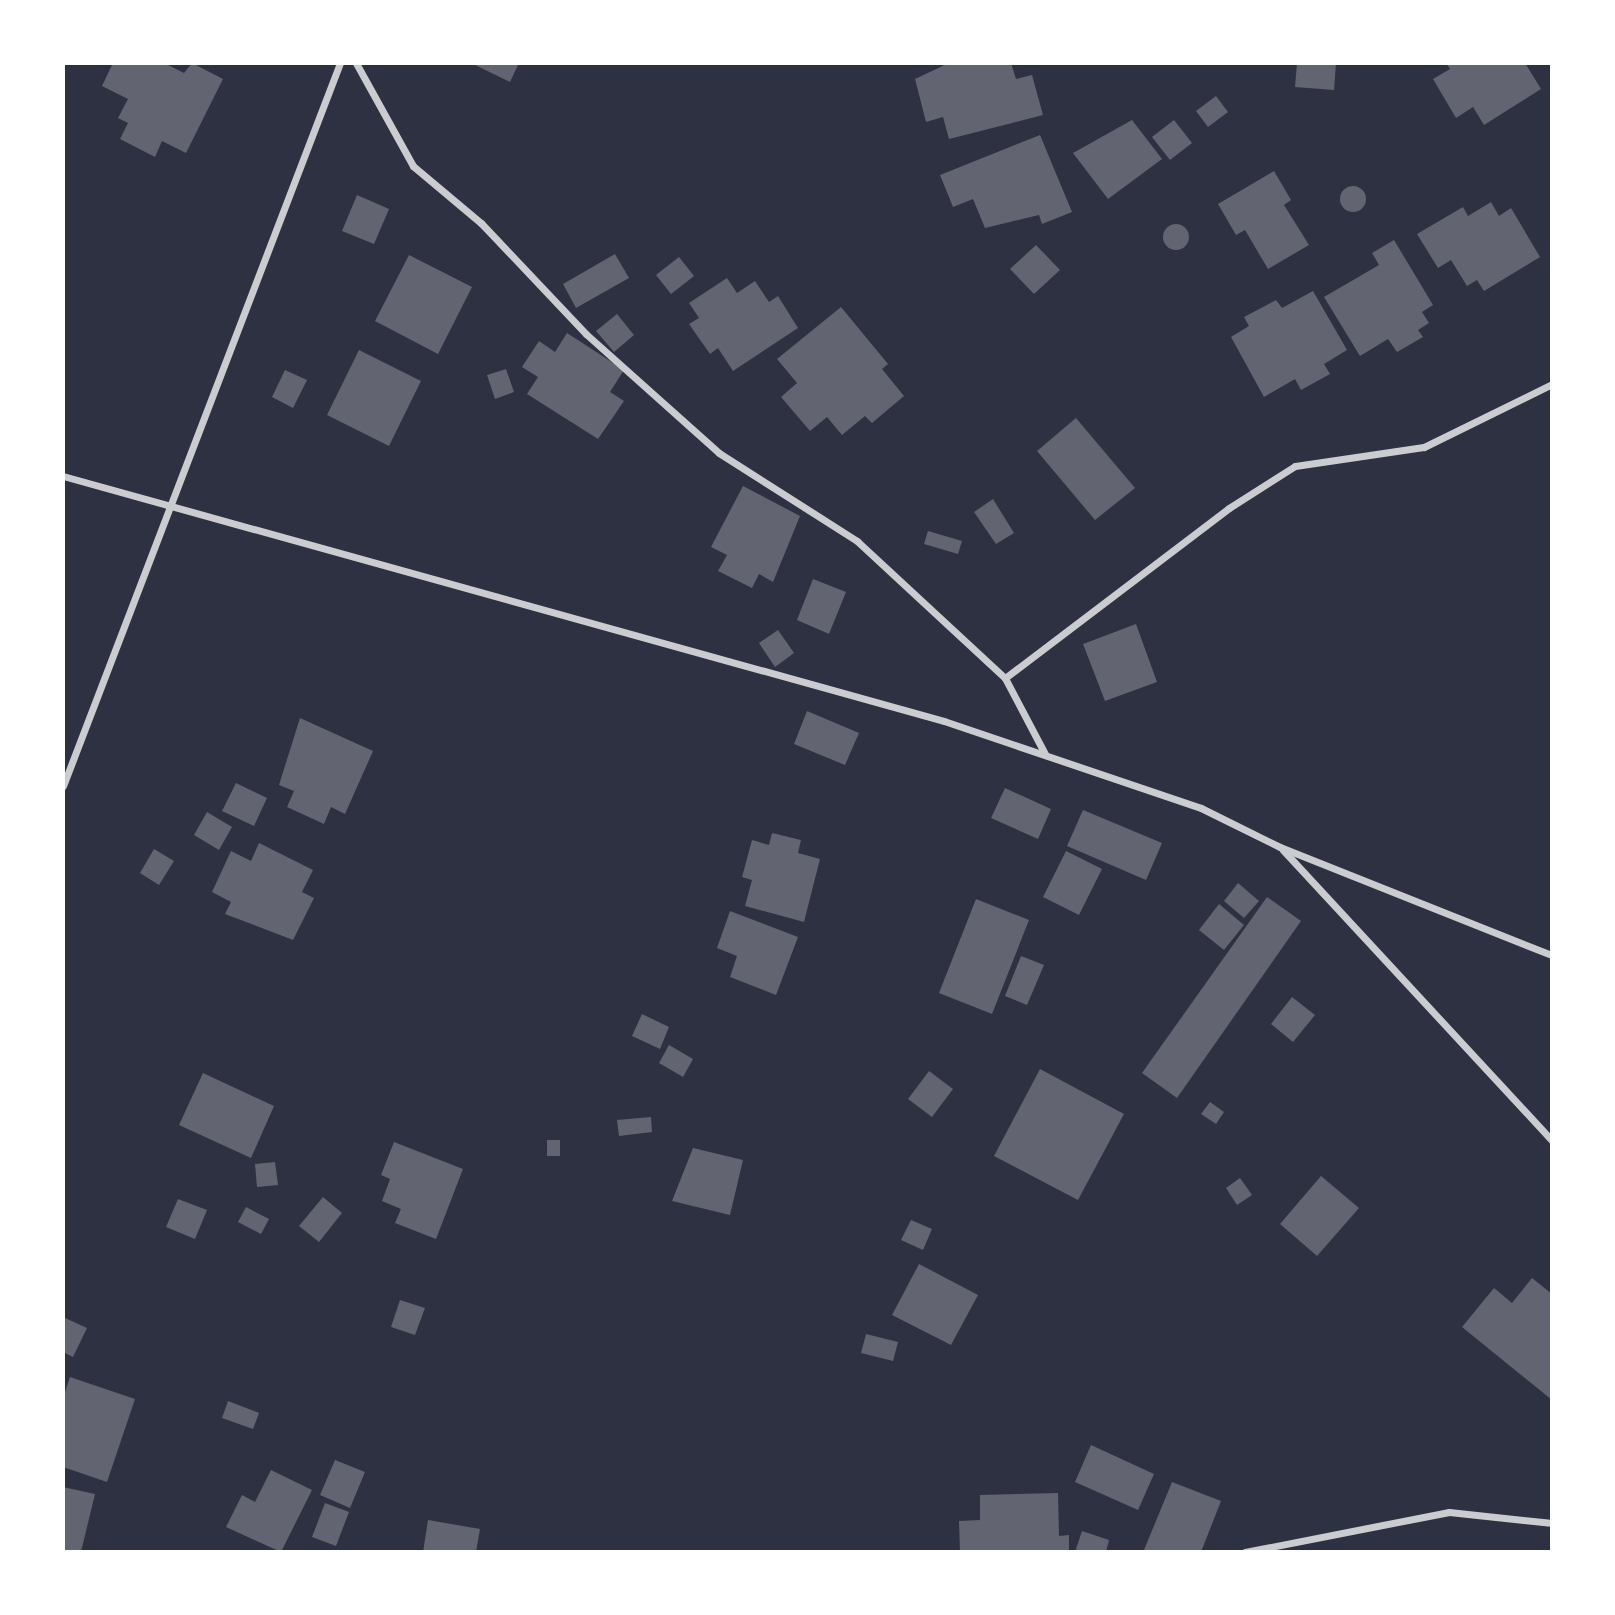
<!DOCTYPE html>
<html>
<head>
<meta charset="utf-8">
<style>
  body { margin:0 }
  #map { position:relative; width:1615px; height:1615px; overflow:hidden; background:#2d3142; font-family:Arial,sans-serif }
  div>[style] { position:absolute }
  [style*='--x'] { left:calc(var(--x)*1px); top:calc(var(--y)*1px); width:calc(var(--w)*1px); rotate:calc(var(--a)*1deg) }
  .building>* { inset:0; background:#626471 }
  .round { border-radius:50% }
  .minor>* { height:7px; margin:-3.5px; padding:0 3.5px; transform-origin:3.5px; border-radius:3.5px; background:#caccd0 }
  span { translate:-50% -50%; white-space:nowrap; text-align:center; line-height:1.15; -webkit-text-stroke:7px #fff; paint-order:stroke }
  .frame { position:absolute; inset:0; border:65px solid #fff; pointer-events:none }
</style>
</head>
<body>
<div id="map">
  <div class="building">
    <i style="clip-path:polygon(113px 63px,164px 63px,184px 73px,192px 63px,223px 79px,186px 153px,162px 141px,155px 157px,120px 139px,128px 123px,118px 118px,128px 99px,102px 86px)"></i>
    <i style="clip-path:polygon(471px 63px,519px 63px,510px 82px)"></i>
    <i style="clip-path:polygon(949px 63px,1011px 63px,1016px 79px,1032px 75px,1043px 115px,949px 139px,943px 117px,926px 122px,915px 79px)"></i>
    <i style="clip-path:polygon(1297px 63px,1336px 63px,1334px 90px,1295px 87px)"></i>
    <i style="clip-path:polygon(1446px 63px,1525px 63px,1541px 89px,1484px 125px,1473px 107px,1456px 118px,1433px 79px,1450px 69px)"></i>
    <i style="clip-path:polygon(1216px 96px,1228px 112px,1208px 127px,1196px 111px)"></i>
    <i style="clip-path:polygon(1132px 120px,1162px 159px,1108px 199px,1073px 153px)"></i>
    <i style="clip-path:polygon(1174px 120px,1192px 143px,1170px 160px,1152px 137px)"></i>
    <i style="clip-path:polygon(1040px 135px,1072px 212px,1042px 224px,1039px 215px,985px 228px,973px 199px,953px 207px,940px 175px)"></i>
    <i style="clip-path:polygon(1274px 171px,1291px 200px,1284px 205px,1309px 245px,1268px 269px,1245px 230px,1236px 235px,1218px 204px)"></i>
    <i class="round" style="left:1340px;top:186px;width:26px;height:26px"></i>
    <i style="clip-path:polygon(357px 195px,389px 209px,374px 244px,342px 231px)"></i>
    <i style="clip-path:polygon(1491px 202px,1499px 216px,1511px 208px,1540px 257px,1484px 291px,1477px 280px,1467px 286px,1451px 260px,1438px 268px,1417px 234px,1463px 207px,1468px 216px)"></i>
    <i class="round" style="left:1163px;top:224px;width:26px;height:26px"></i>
    <i style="clip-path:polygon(1394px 240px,1433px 305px,1422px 312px,1429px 323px,1418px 330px,1423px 337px,1397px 352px,1388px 339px,1360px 356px,1324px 297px,1379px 265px,1372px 253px)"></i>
    <i style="clip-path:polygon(1036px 245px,1060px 270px,1034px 294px,1010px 269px)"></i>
    <i style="clip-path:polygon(615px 254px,629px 278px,576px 308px,563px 284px)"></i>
    <i style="clip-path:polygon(409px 255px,472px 287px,438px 354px,375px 321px)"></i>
    <i style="clip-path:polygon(679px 257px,694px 276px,671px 294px,656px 275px)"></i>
    <i style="clip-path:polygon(727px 278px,737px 293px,755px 281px,769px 302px,778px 296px,798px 328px,733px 371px,718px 348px,710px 354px,689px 324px,699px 318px,689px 303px)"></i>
    <i style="clip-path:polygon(1313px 291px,1347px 350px,1324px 364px,1330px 374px,1301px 390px,1295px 379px,1264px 397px,1231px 337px,1249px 326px,1244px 317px,1276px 300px,1282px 308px)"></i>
    <i style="clip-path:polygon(841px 307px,888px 364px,882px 369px,904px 396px,872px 423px,865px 416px,842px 435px,827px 417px,810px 431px,781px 397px,797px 383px,777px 359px)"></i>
    <i style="clip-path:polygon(617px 314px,634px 335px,614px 352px,596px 331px)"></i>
    <i style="clip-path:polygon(567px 333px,624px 370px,610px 392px,624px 401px,598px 439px,527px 394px,538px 377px,522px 367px,539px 341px,555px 352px)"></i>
    <i style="clip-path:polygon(359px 350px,421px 381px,389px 446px,327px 415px)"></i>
    <i style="clip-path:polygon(506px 369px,514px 392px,495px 399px,487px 375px)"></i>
    <i style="clip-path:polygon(285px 370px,307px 380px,293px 408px,272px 397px)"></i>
    <i style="clip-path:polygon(1076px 418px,1135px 488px,1095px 520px,1037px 451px)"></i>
    <i style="clip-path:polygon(743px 486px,800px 516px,773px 582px,759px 574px,752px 588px,718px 571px,727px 555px,711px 547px)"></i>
    <i style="clip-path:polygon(993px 499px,1014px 533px,996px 544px,974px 512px)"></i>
    <i style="clip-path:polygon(928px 531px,962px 541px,958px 554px,924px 544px)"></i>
    <i style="clip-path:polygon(813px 579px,846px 592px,829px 634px,797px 620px)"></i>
    <i style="clip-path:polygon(1136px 624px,1157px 682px,1105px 701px,1083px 644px)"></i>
    <i style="clip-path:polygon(778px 630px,794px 653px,775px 667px,759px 643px)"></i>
    <i style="clip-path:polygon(807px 711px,859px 733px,845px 765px,794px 744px)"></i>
    <i style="clip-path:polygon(300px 718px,373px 751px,345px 814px,331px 807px,324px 824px,287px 807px,294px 791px,279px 785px)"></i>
    <i style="clip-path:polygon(236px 783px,267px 798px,254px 826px,222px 811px)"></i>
    <i style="clip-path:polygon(1005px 788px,1051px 809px,1038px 839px,991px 818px)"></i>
    <i style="clip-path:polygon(1083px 810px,1162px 843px,1146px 880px,1067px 846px)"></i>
    <i style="clip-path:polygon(207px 812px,232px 827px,219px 850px,194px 835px)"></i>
    <i style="clip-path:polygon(772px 833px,801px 840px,798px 853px,820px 859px,804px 922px,745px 906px,752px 880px,742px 877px,752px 840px,769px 845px)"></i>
    <i style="clip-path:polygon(259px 843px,313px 870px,302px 892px,314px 898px,293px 940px,225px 914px,231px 902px,212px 892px,231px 851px,251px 861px)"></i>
    <i style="clip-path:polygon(154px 849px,174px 861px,159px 885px,140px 873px)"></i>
    <i style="clip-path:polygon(1066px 851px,1102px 869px,1079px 915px,1043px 897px)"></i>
    <i style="clip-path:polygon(1238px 883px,1259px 901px,1244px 918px,1224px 901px)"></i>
    <i style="clip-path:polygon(1267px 897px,1301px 921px,1177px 1098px,1142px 1073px)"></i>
    <i style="clip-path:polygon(976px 899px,1029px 920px,992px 1014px,939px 993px)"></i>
    <i style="clip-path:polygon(1219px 904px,1244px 925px,1224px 950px,1199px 930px)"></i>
    <i style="clip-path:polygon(730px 911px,798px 937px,776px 995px,730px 977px,737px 956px,717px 948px)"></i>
    <i style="clip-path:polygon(1021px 956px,1044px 965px,1027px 1005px,1005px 996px)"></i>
    <i style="clip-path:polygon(1292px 997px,1315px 1015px,1293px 1042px,1271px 1024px)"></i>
    <i style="clip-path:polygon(642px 1014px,669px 1027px,660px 1049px,632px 1036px)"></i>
    <i style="clip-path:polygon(669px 1045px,693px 1059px,683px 1077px,659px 1063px)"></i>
    <i style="clip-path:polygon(1040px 1069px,1124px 1114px,1078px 1200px,994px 1156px)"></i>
    <i style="clip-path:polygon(929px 1071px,953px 1089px,932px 1117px,908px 1099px)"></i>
    <i style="clip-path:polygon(203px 1073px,274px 1106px,251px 1158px,179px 1125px)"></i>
    <i style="clip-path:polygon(1210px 1102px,1224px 1112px,1216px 1124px,1201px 1114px)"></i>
    <i style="clip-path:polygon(651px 1117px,652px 1132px,619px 1136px,617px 1120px)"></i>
    <i style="clip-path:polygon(547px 1140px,560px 1140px,560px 1156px,547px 1156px)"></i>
    <i style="clip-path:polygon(394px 1142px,463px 1169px,436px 1239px,395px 1223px,401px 1209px,382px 1201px,390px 1179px,381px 1175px)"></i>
    <i style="clip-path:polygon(693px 1148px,743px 1160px,730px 1215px,672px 1201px)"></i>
    <i style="clip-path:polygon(275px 1162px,278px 1185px,257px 1187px,255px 1164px)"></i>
    <i style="clip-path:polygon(1321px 1176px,1359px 1208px,1317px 1256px,1280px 1224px)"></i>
    <i style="clip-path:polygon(1240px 1178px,1252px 1195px,1237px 1205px,1226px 1188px)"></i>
    <i style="clip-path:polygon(323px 1197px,342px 1213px,319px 1242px,299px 1226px)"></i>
    <i style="clip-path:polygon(178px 1199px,207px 1210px,195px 1239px,166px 1227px)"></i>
    <i style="clip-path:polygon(246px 1207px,269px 1219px,261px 1234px,238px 1222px)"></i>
    <i style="clip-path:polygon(911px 1220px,932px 1229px,923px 1250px,901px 1240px)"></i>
    <i style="clip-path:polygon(919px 1264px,978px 1295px,951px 1345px,892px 1315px)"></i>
    <i style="clip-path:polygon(1532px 1278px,1552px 1294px,1552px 1400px,1462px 1327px,1494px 1288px,1512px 1303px)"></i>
    <i style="clip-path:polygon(400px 1300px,425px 1308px,415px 1335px,391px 1327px)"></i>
    <i style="clip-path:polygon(63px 1317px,87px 1328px,73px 1357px,63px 1352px)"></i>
    <i style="clip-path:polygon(866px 1334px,898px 1342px,893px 1361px,861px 1353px)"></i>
    <i style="clip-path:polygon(70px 1377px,135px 1399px,107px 1482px,63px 1467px,63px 1398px)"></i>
    <i style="clip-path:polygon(228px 1401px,259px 1413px,253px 1429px,222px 1418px)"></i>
    <i style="clip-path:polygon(1091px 1445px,1154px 1474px,1138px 1510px,1075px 1482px)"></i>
    <i style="clip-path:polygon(335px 1460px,365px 1472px,350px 1508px,320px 1495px)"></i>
    <i style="clip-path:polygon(271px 1470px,312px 1490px,281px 1552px,226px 1527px,242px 1495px,255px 1502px)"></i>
    <i style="clip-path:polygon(1172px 1482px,1221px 1501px,1201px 1552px,1144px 1550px)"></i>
    <i style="clip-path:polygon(63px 1487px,95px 1494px,81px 1552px,63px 1552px)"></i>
    <i style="clip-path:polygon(1058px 1493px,1059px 1536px,1069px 1535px,1069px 1552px,960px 1552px,959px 1521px,980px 1520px,980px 1495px)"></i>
    <i style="clip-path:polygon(325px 1503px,349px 1512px,336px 1546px,312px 1537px)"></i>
    <i style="clip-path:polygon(428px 1520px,480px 1529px,476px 1552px,423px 1552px)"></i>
    <i style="clip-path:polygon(1082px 1531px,1109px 1540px,1106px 1552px,1075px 1552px)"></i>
  </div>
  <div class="minor">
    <i style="--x:356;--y:63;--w:118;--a:61"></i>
    <i style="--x:413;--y:166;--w:89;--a:40"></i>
    <i style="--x:481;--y:223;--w:153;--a:46.6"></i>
    <i style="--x:586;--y:334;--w:178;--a:41.8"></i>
    <i style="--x:719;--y:453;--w:164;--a:32.5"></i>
    <i style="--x:857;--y:541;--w:202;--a:42.8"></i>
    <i style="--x:63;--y:476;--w:914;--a:15.54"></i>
    <i style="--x:944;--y:721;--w:271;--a:18.7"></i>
    <i style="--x:1201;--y:808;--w:88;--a:26.3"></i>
    <i style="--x:1280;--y:847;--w:293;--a:21.7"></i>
    <i style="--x:1045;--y:754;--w:86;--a:-117.8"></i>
    <i style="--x:1005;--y:678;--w:281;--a:-37.2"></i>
    <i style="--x:1229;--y:508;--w:78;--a:-32.5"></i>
    <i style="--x:1295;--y:466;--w:130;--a:-8.4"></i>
    <i style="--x:1424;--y:447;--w:143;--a:-26.2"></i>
    <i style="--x:63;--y:786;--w:774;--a:-69.04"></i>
    <i style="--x:1283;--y:850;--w:396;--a:47.2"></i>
    <i style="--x:1245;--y:1552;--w:208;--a:-11.1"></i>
    <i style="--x:1449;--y:1512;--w:104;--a:6.1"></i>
  </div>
  <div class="frame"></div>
</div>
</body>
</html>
